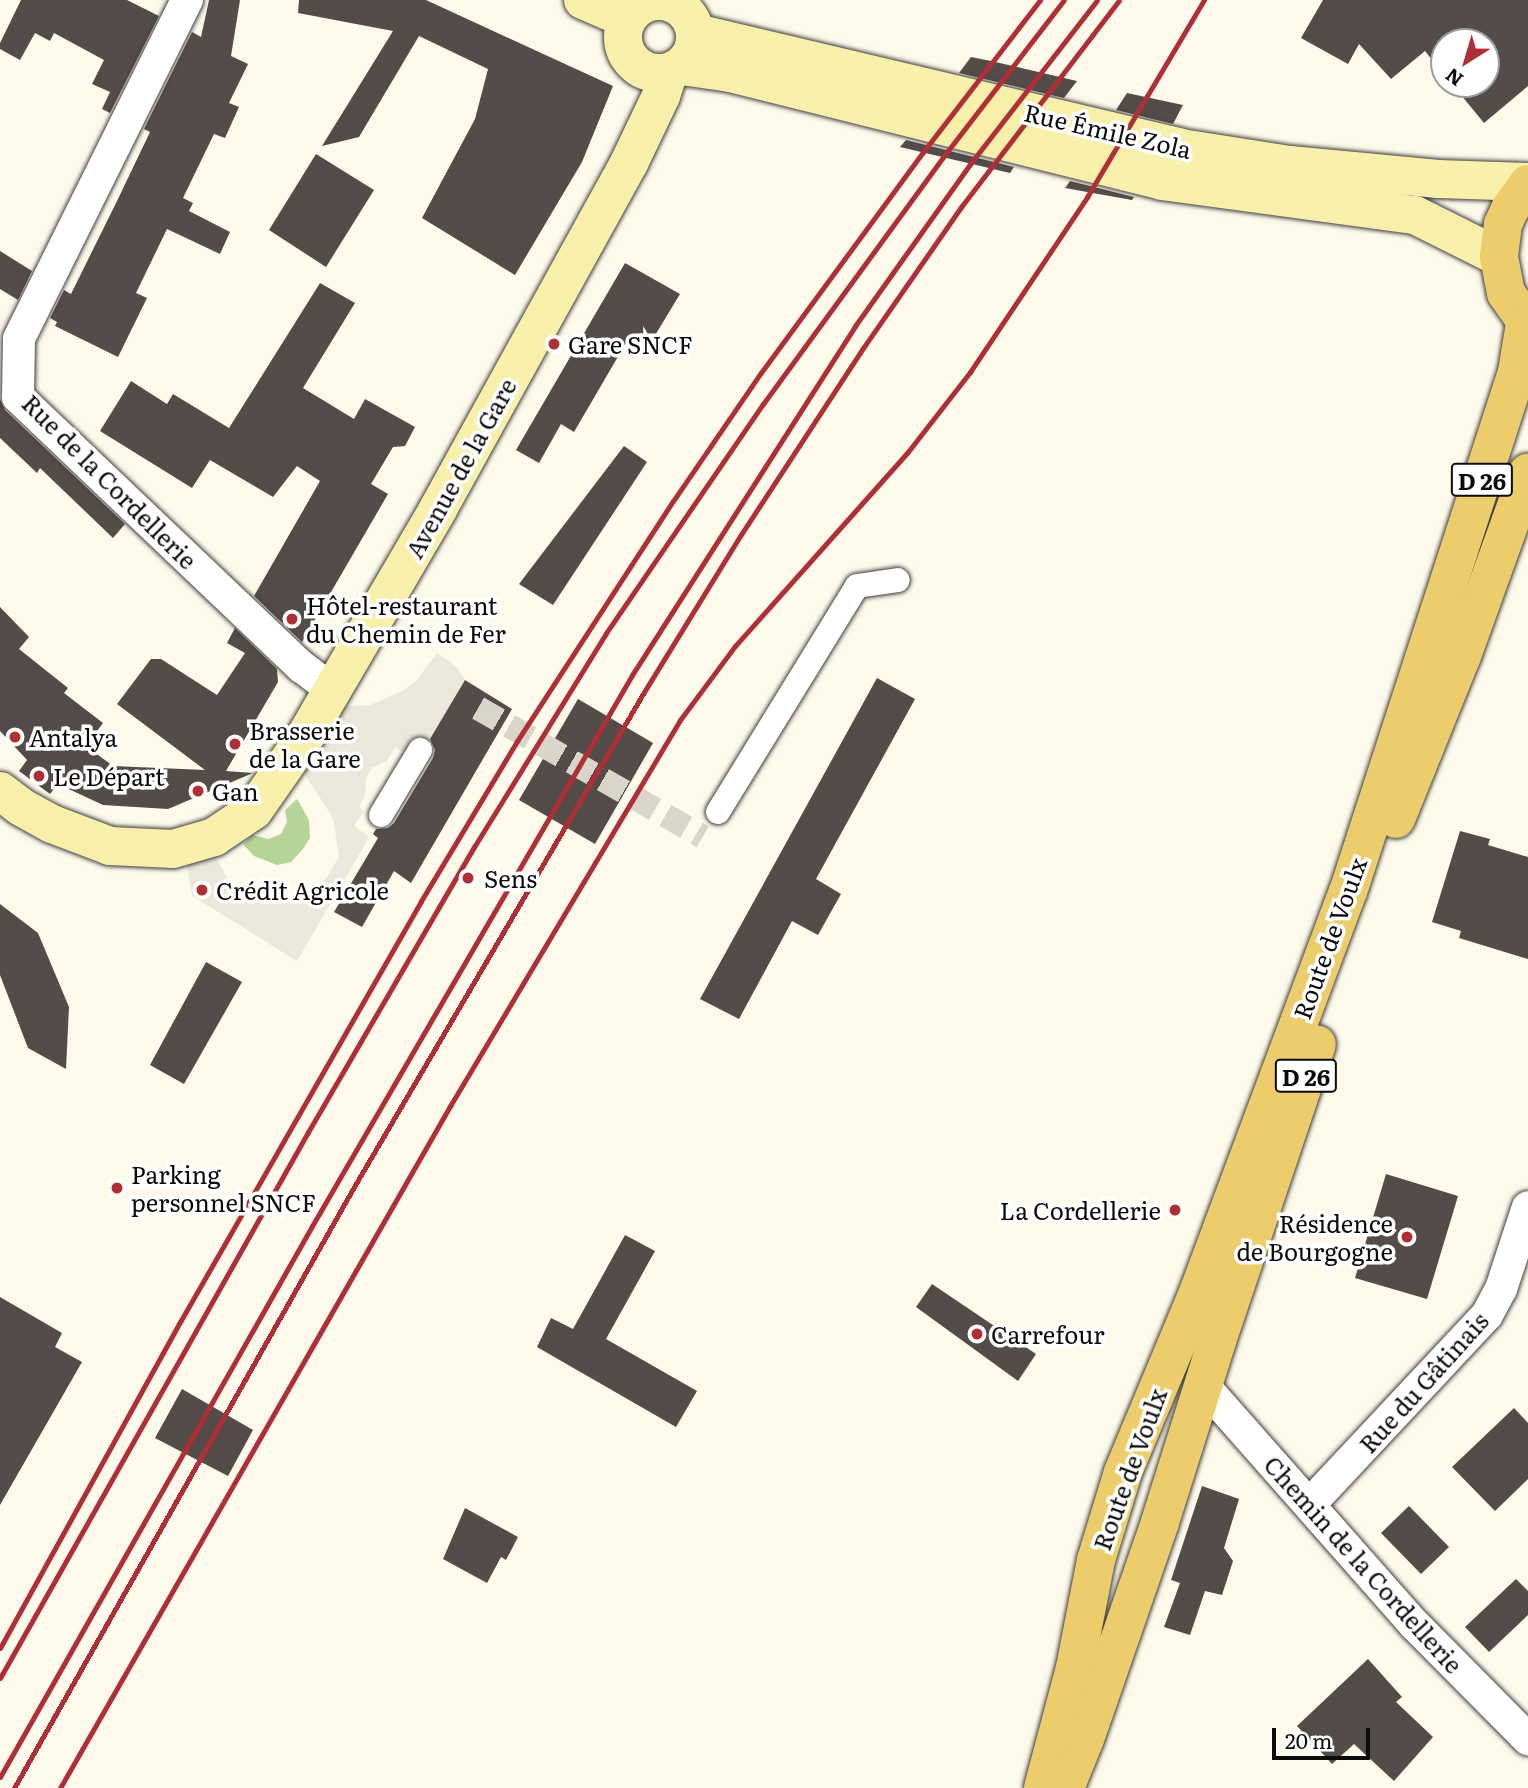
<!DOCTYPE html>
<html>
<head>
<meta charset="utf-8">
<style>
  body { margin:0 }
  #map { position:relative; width:1528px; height:1788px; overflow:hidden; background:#fdfaeb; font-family:Literata,serif }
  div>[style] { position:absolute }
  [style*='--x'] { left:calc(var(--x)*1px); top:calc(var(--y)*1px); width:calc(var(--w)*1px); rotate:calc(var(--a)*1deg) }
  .forest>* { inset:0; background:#b4d498 }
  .plaza>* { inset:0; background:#ece7db }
  .building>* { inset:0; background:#534c48 }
  .pedestrian-tunnel>* { height:24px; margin-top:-12px; transform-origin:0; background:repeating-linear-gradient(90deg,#d9d6c9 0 24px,transparent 0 36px) }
  .roads { filter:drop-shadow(0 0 2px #3e3e3e) drop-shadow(0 0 2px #3e3e3e) }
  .pedestrian>* { height:24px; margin:-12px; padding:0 12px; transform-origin:12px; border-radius:12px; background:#fff }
  .minor>* { height:32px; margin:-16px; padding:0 16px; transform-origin:16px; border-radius:16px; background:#fff }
  .secondary>* { height:38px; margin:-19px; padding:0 19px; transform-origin:19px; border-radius:19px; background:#f8efab }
  .secondary>.ring { margin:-19px; padding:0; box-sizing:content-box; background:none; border:38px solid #f8efab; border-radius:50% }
  .primary>* { height:38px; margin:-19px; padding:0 19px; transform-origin:19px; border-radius:19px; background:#edcd6b }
  .rail>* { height:5px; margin:-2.5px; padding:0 2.5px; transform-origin:2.5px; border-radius:2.5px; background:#af2f36 }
  .dots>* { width:19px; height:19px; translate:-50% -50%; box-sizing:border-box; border:4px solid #fff; border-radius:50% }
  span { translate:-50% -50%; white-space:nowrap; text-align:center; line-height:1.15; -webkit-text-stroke:7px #fff; paint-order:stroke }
  .shield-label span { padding:2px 5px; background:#fff; border:2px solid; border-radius:5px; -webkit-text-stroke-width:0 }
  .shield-label { font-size:23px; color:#0b0b0b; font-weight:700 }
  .street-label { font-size:24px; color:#0b0b0b }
  .poi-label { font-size:24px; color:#0b0b0b }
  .left { translate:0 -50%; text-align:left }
  .right { translate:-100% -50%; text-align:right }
  .north { position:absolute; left:1430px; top:28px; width:70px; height:70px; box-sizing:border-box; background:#fff; border:2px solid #9d9d9d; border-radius:50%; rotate:217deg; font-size:19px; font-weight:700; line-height:28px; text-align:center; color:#0b0b0b }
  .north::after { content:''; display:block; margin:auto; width:24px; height:32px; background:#af2f36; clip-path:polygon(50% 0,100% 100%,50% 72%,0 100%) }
  .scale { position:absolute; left:1272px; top:1728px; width:98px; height:32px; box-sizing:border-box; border:4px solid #0b0b0b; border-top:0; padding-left:9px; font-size:21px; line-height:24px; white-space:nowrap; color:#0b0b0b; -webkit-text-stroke:5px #fff; paint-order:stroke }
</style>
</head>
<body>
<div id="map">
  <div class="forest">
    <i style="clip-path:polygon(297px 799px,309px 820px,310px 838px,303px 849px,291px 862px,277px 865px,254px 856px,243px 844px,253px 835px,268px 839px,281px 834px,287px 822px,285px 810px)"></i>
  </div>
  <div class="plaza">
    <i style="clip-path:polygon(437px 653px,456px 666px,465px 680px,427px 744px,403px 752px,395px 747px,387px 761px,372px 768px,366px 779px,365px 795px,359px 807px,364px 811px,354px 826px,368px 836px,367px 841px,297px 961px,192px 896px,185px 852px,208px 843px,231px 885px,255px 899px,280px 902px,313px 890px,328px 876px,339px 856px,333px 818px,299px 765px,334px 707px,370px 705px,403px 691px,416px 681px)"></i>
  </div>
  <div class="building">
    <i style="clip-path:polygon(21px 0,127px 0,159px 16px,110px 113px,102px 109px,110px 92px,92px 84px,104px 60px,54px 33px,50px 41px,35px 33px,20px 60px,0 49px,0 43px)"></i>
    <i style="clip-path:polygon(209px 0,240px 0,231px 56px,248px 64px,229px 103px,239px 107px,225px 138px,214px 134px,183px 198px,193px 203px,189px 211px,230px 232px,220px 254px,167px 229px,136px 293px,147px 298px,118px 357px,55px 326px,57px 322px,50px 318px,64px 290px,71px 294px,117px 201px,150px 132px,144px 129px,192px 32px,201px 37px)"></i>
    <i style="clip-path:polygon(299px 0,426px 0,613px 86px,582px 162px,515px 275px,422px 218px,475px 119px,488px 69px,419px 36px,359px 137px,322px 146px,393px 31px,298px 13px)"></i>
    <i style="clip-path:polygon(1323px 0,1528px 0,1528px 86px,1484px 123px,1452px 84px,1486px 84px,1486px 42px,1444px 42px,1444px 75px,1425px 51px,1391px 79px,1359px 44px,1348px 64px,1301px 38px)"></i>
    <i style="clip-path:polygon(971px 57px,991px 61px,1077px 81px,1064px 98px,959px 73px)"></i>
    <i style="clip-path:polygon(1127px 93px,1183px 105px,1173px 124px,1116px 110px)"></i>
    <i style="clip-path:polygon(906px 140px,1014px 167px,1010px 173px,900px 147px)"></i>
    <i style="clip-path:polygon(316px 154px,374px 190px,326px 267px,269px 230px)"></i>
    <i style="clip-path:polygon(1070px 181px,1134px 197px,1132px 200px,1065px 188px)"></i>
    <i style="clip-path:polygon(0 251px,32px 271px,18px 300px,0 289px)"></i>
    <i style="clip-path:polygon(625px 263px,680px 294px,648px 347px,630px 336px,574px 432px,561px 424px,539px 463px,516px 450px)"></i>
    <i style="clip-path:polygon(320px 283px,355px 303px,303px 388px,354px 419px,365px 399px,415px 427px,405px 446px,393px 447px,371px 484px,388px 494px,302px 642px,254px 596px,320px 481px,297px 466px,273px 497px,210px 460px,192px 488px,100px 431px,131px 381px,167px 404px,173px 394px,229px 428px)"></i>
    <i style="clip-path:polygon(0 399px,5px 410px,125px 524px,113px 538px,40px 468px,37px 473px,0 438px)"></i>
    <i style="clip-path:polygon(624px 446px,647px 462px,553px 605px,519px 584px)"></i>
    <i style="clip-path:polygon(0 607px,29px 637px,19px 649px,68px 688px,64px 693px,103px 723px,86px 746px,113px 766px,205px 770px,117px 704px,151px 659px,161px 659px,217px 695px,245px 653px,227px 643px,235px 628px,277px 669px,278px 682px,226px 771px,253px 773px,168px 809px,103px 805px,58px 784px,50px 794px,19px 771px,27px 760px,0 731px)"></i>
    <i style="clip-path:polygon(877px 678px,915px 699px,816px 879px,841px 894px,818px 935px,792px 921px,739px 1019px,700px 999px)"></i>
    <i style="clip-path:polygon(465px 680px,512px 709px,411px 883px,394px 871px,362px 927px,334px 912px,378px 838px,373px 834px,376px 829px,388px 828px,394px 823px,433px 758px,435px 750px,430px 739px)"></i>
    <i style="clip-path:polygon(578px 699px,653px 743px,595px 844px,519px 800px)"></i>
    <i style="clip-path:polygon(1460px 831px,1490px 839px,1488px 845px,1528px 857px,1528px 959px,1459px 938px,1461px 931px,1432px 922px)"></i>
    <i style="clip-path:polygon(0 904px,38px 933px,69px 1007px,66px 1069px,28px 1048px,0 975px)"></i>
    <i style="clip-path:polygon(206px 962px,242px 982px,184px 1084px,150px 1065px)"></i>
    <i style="clip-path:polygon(1386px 1174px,1458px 1196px,1427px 1299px,1355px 1278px)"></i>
    <i style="clip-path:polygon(625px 1235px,655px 1251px,606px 1339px,697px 1391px,676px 1427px,537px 1347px,551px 1318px,573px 1329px)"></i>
    <i style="clip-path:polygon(932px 1284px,1036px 1354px,1018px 1381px,916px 1307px)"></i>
    <i style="clip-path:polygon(0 1297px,62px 1333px,55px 1347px,82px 1362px,0 1505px)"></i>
    <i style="clip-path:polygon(182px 1389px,253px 1430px,228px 1476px,155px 1438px)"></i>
    <i style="clip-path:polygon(1514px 1408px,1528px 1423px,1528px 1479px,1495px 1511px,1452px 1467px)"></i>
    <i style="clip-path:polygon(1202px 1486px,1239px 1499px,1224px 1548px,1233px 1561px,1222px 1595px,1205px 1591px,1190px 1635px,1164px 1627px,1180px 1583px,1171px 1580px)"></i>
    <i style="clip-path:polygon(1409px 1506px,1449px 1547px,1421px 1574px,1381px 1533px)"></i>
    <i style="clip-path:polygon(465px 1508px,518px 1537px,506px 1560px,501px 1557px,487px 1583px,443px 1559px)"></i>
    <i style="clip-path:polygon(1516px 1579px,1528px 1591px,1528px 1615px,1489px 1652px,1465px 1627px)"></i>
    <i style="clip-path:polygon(1368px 1659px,1402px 1697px,1396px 1702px,1433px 1737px,1394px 1781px,1354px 1744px,1332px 1764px,1297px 1726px)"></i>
  </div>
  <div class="pedestrian-tunnel">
    <i style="--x:478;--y:708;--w:259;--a:29.8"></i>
  </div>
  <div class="roads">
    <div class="pedestrian">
      <i style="--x:718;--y:812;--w:265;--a:-58.4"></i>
      <i style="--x:857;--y:586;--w:41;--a:-8.3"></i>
      <i style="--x:381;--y:815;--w:76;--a:-59"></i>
    </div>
    <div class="minor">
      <i style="--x:187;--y:0;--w:378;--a:116.4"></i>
      <i style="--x:19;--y:339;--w:58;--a:91"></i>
      <i style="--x:18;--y:397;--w:392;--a:43.6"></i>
      <i style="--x:302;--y:667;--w:39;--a:37"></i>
      <i style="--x:1204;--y:1386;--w:319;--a:48.6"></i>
      <i style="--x:1415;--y:1625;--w:161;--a:45.3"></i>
      <i style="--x:1310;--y:1504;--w:259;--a:-46.9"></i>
      <i style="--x:1487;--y:1315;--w:30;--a:-62"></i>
      <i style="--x:1501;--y:1289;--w:86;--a:-71.8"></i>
    </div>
    <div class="secondary">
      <i style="--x:583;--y:0;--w:48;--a:23.4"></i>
      <i class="ring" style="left:623px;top:1px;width:34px;height:34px"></i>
      <i style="--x:696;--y:33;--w:498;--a:13.3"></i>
      <i style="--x:1181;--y:148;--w:110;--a:8.9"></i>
      <i style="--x:1290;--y:165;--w:149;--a:5.4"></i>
      <i style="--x:1438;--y:179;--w:90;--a:1.9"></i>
      <i style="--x:682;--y:66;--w:49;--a:8.3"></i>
      <i style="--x:730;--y:73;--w:445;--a:14"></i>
      <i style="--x:1162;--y:181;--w:255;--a:7.7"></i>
      <i style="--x:1415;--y:215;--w:94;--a:26.6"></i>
      <i style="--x:0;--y:791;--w:26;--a:37"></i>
      <i style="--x:21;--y:807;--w:35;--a:29"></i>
      <i style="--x:52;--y:824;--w:62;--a:20.8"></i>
      <i style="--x:110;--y:846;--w:63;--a:2.7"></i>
      <i style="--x:173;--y:849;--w:43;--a:-16.3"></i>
      <i style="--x:214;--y:837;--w:48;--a:-34"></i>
      <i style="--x:254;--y:810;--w:89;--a:-55.1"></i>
      <i style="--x:305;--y:737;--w:264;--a:-59.7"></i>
      <i style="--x:438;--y:509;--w:395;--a:-61.1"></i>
      <i style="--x:629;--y:163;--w:74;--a:-64.5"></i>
      <i style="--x:661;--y:96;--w:25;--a:-72"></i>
    </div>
    <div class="primary">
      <i style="--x:1528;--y:184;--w:31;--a:126"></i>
      <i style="--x:1510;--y:209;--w:17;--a:115"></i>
      <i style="--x:1503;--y:224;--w:33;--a:97"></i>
      <i style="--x:1499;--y:257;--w:37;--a:79"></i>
      <i style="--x:1506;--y:293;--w:39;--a:55"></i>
      <i style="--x:1396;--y:819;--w:176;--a:-68"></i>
      <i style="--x:1462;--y:656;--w:195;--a:-70.2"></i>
      <i style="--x:1043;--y:1788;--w:124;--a:-75.1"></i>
      <i style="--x:1075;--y:1668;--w:110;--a:-79"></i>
      <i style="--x:1096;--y:1560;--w:92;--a:-72.9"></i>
      <i style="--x:1123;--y:1472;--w:192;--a:-67.3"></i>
      <i style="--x:1197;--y:1295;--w:430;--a:-69.5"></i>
      <i style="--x:1348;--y:892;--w:547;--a:-72"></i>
      <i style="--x:1517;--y:372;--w:50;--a:-80.7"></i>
      <i style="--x:1065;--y:1788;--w:53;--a:-67.8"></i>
      <i style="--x:1085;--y:1739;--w:230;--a:-70.9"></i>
      <i style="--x:1160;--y:1522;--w:190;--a:-72.5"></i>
      <i style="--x:1217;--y:1341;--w:313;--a:-71.4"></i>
    </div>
  </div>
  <div class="rail">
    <i style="--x:0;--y:1648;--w:372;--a:-61.1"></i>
    <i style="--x:180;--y:1322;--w:485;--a:-60.2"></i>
    <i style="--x:421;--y:901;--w:187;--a:-59"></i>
    <i style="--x:517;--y:741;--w:286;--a:-57"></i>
    <i style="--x:673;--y:501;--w:154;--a:-55.6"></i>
    <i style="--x:760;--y:374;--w:275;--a:-53.7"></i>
    <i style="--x:923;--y:152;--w:192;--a:-52.4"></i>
    <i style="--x:0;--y:1678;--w:627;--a:-60.57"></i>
    <i style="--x:308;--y:1132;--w:330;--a:-59.8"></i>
    <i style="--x:474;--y:847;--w:251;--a:-58.3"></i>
    <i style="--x:606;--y:633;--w:278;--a:-55.6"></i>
    <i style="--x:763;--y:404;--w:306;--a:-53.9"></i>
    <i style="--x:943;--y:157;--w:198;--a:-52.4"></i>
    <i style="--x:0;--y:1777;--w:633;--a:-60.48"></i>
    <i style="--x:312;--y:1226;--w:637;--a:-59.85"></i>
    <i style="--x:632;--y:675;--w:414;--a:-57.4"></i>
    <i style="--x:855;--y:326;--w:199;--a:-54.6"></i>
    <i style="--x:970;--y:164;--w:207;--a:-52.2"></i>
    <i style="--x:14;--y:1788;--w:693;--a:-60.51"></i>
    <i style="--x:355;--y:1185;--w:571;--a:-59.62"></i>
    <i style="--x:644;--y:692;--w:183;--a:-58.4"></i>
    <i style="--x:740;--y:536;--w:225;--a:-56.8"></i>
    <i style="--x:863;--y:348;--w:172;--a:-55.2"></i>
    <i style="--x:961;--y:207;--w:260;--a:-52.6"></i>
    <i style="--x:60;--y:1788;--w:786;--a:-60.24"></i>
    <i style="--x:450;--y:1106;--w:449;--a:-59.2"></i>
    <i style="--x:680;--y:720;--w:92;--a:-53.4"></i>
    <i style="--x:735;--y:646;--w:259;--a:-48.3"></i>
    <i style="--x:907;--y:453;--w:103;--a:-52.1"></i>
    <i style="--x:970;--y:372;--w:211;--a:-56.2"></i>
    <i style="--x:1087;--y:197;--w:229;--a:-59.3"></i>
  </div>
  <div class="dots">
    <i style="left:554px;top:344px;background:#af2f36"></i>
    <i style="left:292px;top:619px;background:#af2f36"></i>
    <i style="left:15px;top:737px;background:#af2f36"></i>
    <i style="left:235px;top:744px;background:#af2f36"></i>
    <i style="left:39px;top:776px;background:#af2f36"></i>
    <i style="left:198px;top:791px;background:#af2f36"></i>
    <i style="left:468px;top:878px;background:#af2f36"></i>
    <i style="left:202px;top:890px;background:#af2f36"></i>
    <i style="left:117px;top:1188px;background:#af2f36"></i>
    <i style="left:1175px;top:1210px;background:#af2f36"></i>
    <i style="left:1407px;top:1237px;background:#af2f36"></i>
    <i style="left:977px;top:1334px;background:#af2f36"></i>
  </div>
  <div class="shield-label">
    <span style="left:1482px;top:480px">D 26</span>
    <span style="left:1306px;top:1076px">D 26</span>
  </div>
  <div class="street-label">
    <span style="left:1108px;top:130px;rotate:13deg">Rue Émile Zola</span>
    <span style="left:460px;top:468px;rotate:-61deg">Avenue de la Gare</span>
    <span style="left:110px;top:481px;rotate:45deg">Rue de la Cordellerie</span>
    <span style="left:1329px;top:938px;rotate:-70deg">Route de Voulx</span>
    <span style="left:1423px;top:1382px;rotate:-48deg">Rue du Gâtinais</span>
    <span style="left:1129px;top:1469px;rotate:-70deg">Route de Voulx</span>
    <span style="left:1364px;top:1564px;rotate:48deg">Chemin de la Cordellerie</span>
  </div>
  <div class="poi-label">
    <span class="left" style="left:568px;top:344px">Gare SNCF</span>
    <span class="left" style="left:306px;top:619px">Hôtel-restaurant<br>du Chemin de Fer</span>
    <span class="left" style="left:249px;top:744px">Brasserie<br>de la Gare</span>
    <span class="left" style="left:29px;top:737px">Antalya</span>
    <span class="left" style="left:53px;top:776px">Le Départ</span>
    <span class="left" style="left:212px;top:791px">Gan</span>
    <span class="left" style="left:484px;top:878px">Sens</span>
    <span class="left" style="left:216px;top:890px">Crédit Agricole</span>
    <span class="left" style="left:131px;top:1188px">Parking<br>personnel SNCF</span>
    <span class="right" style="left:1161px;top:1210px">La Cordellerie</span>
    <span class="right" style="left:1393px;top:1237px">Résidence<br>de Bourgogne</span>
    <span class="left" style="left:991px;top:1334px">Carrefour</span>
  </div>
  <div class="north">N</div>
  <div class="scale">20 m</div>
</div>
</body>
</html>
